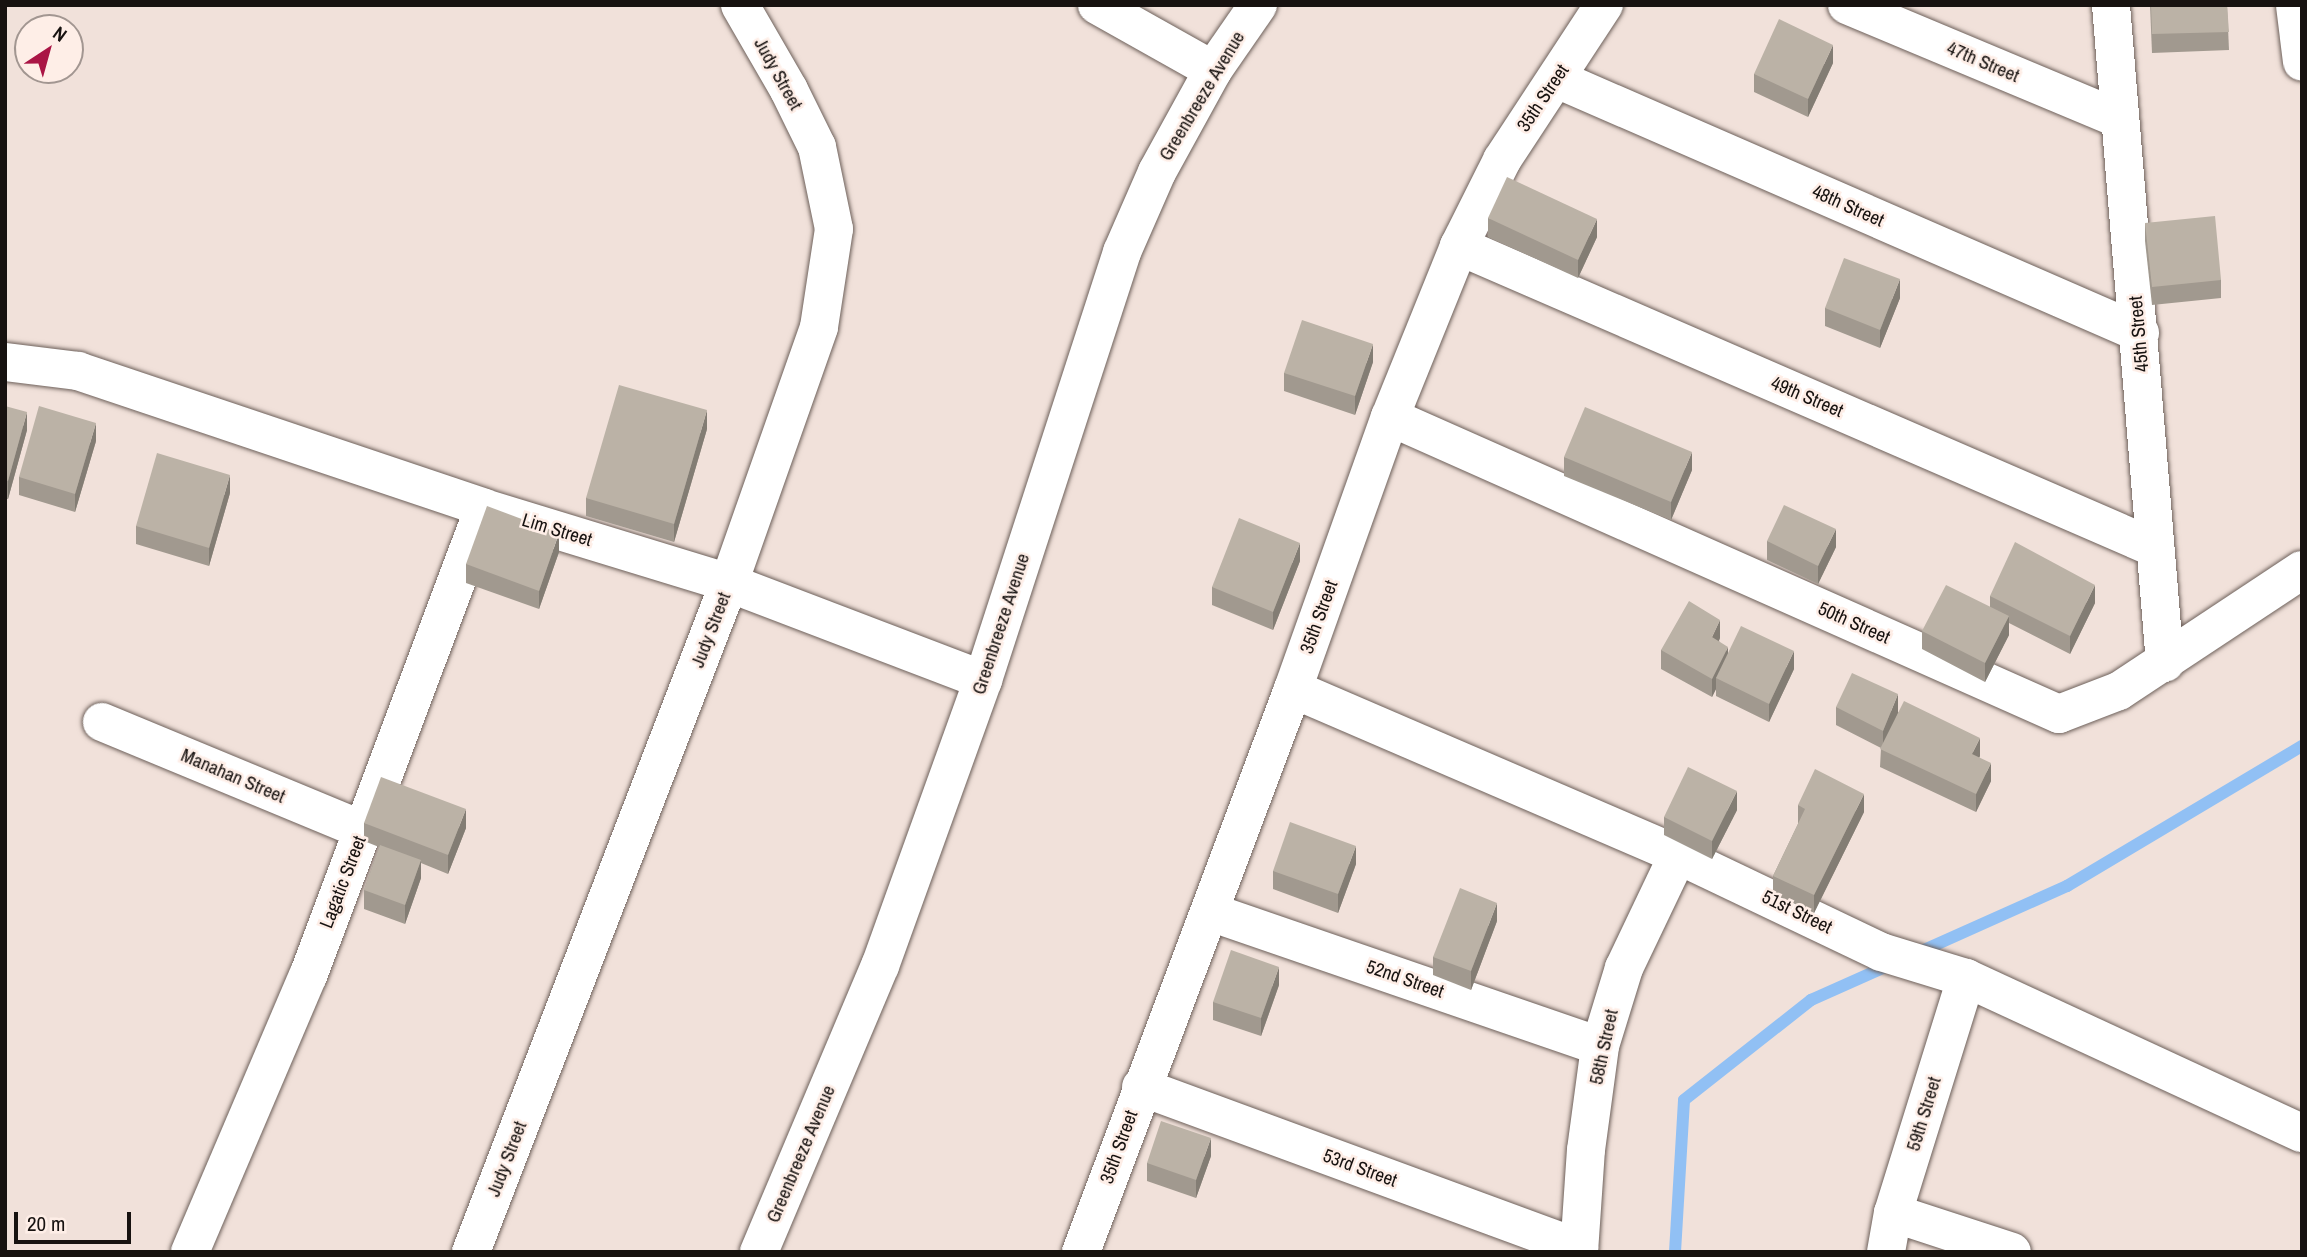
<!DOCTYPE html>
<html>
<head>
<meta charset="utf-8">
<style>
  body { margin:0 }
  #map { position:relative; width:2307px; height:1257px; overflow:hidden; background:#f1e1da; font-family:"Archivo Narrow",sans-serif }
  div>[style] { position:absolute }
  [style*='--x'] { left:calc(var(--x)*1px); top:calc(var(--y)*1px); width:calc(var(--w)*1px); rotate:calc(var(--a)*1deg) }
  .stream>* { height:12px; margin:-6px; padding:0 6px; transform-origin:6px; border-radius:6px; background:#91c0f4 }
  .roads { filter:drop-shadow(0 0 2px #6d605a) drop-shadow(0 0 2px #6d605a) }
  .minor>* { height:38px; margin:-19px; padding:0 19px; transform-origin:19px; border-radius:19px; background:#fff }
  .wall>* { inset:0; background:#a1998f }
  .shaded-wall>* { inset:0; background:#837d74 }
  .building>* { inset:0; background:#bbb2a6 }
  span { translate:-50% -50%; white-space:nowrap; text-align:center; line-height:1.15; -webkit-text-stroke:5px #feeee7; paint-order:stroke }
  .street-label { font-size:19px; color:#171210 }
  .frame { position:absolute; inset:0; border:7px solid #171210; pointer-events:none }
  .north { position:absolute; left:14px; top:14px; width:70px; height:70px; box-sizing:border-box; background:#feeee7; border:2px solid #a29691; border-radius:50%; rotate:36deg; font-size:19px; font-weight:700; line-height:28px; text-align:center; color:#171210 }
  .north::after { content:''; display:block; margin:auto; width:24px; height:32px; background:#aa1545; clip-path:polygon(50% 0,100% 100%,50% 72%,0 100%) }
  .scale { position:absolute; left:14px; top:1212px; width:117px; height:32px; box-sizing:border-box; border:4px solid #171210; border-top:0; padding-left:9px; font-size:21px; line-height:24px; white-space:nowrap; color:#171210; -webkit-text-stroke:5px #feeee7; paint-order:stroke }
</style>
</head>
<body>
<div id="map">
  <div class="stream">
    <i style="--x:1915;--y:954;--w:167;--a:-24.1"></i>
    <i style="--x:2067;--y:886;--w:274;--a:-30.8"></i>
    <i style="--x:1675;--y:1252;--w:152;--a:-86.6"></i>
    <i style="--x:1684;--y:1100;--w:162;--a:-38.2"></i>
    <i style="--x:1811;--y:1000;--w:89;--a:-24"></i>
  </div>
  <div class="roads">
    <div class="minor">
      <i style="--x:1097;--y:5;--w:133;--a:29.3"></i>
      <i style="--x:1847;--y:5;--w:295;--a:22.7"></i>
      <i style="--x:2111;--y:5;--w:660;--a:85.31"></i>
      <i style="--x:2295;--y:5;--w:57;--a:83"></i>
      <i style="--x:1557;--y:79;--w:636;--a:23.54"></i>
      <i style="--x:1459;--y:246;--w:759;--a:23.46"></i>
      <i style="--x:5;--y:362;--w:74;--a:7"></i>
      <i style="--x:78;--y:371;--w:428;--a:18.6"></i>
      <i style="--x:484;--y:508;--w:256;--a:17"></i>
      <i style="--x:729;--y:583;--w:272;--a:20.9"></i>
      <i style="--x:1390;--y:417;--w:732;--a:23.94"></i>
      <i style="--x:2059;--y:714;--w:64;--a:-21"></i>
      <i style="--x:2119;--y:691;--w:219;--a:-33.5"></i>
      <i style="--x:1293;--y:689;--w:419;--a:23.3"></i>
      <i style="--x:1678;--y:855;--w:225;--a:25.5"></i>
      <i style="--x:1881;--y:952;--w:89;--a:17"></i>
      <i style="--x:1966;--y:978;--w:370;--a:24.8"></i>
      <i style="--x:102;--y:722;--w:282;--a:22.5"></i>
      <i style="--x:1210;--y:912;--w:412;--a:19"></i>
      <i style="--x:1141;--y:1087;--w:467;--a:20.2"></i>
      <i style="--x:1893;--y:1213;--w:125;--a:18.1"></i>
      <i style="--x:190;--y:1252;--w:300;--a:-66.9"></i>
      <i style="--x:308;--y:976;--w:500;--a:-69.4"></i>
      <i style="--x:471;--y:1252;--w:717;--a:-68.91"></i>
      <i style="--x:729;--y:583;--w:271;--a:-70.6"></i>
      <i style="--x:819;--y:327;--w:99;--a:-81.3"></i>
      <i style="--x:834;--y:229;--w:84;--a:-101.7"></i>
      <i style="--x:817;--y:147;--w:64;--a:-116.2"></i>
      <i style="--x:789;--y:90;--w:98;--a:-120"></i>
      <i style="--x:759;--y:1252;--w:311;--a:-67.1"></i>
      <i style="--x:880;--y:966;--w:304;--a:-70.2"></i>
      <i style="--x:983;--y:680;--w:450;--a:-72"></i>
      <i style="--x:1122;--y:252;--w:87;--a:-66.4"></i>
      <i style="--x:1157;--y:172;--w:116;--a:-61.2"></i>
      <i style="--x:1213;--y:70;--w:79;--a:-55.3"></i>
      <i style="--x:1081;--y:1252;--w:602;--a:-69.37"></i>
      <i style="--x:1293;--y:689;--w:289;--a:-70.4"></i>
      <i style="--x:1390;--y:417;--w:184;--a:-68"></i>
      <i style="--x:1459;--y:246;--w:96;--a:-63.4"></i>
      <i style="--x:1502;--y:160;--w:186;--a:-56.7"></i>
      <i style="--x:1579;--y:1252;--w:102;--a:-86.1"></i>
      <i style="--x:1586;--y:1150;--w:105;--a:-82.3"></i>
      <i style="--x:1600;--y:1046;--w:82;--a:-72.9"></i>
      <i style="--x:1624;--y:968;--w:125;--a:-64.5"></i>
      <i style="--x:1886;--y:1252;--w:40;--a:-80"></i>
      <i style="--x:1893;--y:1213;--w:246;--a:-72.7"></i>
    </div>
  </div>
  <div class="wall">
    <i style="clip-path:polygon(2150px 5px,2227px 5px,2229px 50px,2152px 53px)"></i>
    <i style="clip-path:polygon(1833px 63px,1808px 117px,1754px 92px,1754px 74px)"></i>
    <i style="clip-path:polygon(1488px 218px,1597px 237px,1578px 278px,1488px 237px)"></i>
    <i style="clip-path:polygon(2145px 223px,2221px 280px,2221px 298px,2152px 305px,2145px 241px)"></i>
    <i style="clip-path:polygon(1900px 298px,1880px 348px,1825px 326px,1825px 308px)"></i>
    <i style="clip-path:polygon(1373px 362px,1355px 415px,1284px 391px,1284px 373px)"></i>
    <i style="clip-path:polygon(5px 406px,27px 430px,8px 499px,5px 499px)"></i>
    <i style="clip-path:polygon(707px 429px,674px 542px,586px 516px,586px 498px)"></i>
    <i style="clip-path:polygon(96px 441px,75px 512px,19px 495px,19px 477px)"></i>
    <i style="clip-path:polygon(1564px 457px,1692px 470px,1671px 520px,1564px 476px)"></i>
    <i style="clip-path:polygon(230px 493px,209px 566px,136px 544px,136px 526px)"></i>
    <i style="clip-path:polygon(1767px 541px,1836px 547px,1818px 584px,1767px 560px)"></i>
    <i style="clip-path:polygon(559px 552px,539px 609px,466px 583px,466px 564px)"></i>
    <i style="clip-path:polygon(1300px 561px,1273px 630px,1212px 605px,1212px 587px)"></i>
    <i style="clip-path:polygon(1990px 596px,2095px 603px,2070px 654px,2009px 623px,2009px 635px,1985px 682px,1922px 649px,1922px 631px,1990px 607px)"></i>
    <i style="clip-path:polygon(1720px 638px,1719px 641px,1728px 654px,1794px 669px,1769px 722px,1716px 696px,1716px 689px,1712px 697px,1661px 669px,1661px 650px)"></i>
    <i style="clip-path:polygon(1836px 707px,1898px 712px,1980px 756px,1979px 757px,1991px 781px,1976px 812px,1880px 767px,1881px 748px,1836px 725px)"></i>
    <i style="clip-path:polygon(1798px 805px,1864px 812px,1814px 913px,1773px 894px,1773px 876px,1798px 824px)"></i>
    <i style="clip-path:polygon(1737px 810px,1712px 859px,1664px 835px,1664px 817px)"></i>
    <i style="clip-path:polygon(364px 823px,466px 828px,448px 874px,421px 863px,421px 878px,405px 924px,364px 909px,364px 890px,379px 847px,364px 841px)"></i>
    <i style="clip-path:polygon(1356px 864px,1338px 913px,1273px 889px,1273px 871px)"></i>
    <i style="clip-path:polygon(1497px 921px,1471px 990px,1433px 975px,1433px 957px)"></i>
    <i style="clip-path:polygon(1279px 985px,1261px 1036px,1213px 1020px,1213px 1002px)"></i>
    <i style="clip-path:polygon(1211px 1156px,1196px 1198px,1147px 1181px,1147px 1163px)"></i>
  </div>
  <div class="shaded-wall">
    <i style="clip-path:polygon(1833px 45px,1833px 63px,1808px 117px,1808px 99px)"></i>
    <i style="clip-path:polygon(1597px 219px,1597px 237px,1578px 278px,1578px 260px)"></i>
    <i style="clip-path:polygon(1900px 279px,1900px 298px,1880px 348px,1880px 330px)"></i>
    <i style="clip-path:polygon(1373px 344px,1373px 362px,1355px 415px,1355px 396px)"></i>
    <i style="clip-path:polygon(707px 410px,707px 429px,674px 542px,674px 524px)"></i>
    <i style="clip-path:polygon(27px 412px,27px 430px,8px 499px,8px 481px)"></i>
    <i style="clip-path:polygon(96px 423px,96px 441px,75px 512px,75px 494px)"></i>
    <i style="clip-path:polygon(1692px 452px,1692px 470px,1671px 520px,1671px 502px)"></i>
    <i style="clip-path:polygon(230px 475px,230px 493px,209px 566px,209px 548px)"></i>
    <i style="clip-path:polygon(1836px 529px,1836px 547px,1818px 584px,1818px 566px)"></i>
    <i style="clip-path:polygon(559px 533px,559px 552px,539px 609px,539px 591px)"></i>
    <i style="clip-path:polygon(1300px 543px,1300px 561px,1273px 630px,1273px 612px)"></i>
    <i style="clip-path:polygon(2095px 585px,2095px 603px,2070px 654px,2070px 636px)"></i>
    <i style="clip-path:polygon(2009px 616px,2009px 635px,1985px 682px,1985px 663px)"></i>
    <i style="clip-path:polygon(1720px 620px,1720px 638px,1712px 655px,1712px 637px)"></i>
    <i style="clip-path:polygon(1728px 647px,1728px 665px,1716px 678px,1716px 689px,1712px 697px,1712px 679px)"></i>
    <i style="clip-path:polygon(1794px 651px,1794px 669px,1769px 722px,1769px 704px)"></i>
    <i style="clip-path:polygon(1898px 694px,1898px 713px,1883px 750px,1883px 731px)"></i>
    <i style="clip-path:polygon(1980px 738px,1980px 756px,1972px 772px,1972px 754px)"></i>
    <i style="clip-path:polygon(1991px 763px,1991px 781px,1976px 812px,1976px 794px)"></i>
    <i style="clip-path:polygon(1737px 791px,1737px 810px,1712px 859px,1712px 841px)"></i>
    <i style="clip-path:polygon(1864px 794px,1864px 812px,1814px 913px,1814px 895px)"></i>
    <i style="clip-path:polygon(466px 809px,466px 828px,448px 874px,448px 855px)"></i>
    <i style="clip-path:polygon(1356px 846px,1356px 864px,1338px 913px,1338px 894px)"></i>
    <i style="clip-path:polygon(421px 860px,421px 878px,405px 924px,405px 905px)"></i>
    <i style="clip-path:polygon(1497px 903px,1497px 921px,1471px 990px,1471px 971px)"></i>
    <i style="clip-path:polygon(1279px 967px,1279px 985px,1261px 1036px,1261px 1018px)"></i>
    <i style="clip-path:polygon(1211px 1138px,1211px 1156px,1196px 1198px,1196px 1180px)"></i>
  </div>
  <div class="building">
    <i style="clip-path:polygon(2151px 5px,2227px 5px,2229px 32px,2152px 34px)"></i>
    <i style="clip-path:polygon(1779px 19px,1833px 45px,1808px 99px,1754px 74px)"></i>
    <i style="clip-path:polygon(1507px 177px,1597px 219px,1578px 260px,1488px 218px)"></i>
    <i style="clip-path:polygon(2215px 216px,2221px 280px,2152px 287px,2145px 223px)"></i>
    <i style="clip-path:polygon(1844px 258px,1900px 279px,1880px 330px,1825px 308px)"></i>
    <i style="clip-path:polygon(1302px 320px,1373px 344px,1355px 396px,1284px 373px)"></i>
    <i style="clip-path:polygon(619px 385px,707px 410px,674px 524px,586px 498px)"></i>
    <i style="clip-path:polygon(5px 406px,27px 412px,8px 481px,5px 480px)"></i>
    <i style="clip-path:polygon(39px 406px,96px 423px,75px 494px,19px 477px)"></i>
    <i style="clip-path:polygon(1585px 407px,1692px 452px,1671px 502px,1564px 457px)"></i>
    <i style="clip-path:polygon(157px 453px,230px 475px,209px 548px,136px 526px)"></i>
    <i style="clip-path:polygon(1784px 505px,1836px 529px,1818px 566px,1767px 541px)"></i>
    <i style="clip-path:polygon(487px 506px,559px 533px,539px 591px,466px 564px)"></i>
    <i style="clip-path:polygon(1239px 518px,1300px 543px,1273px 612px,1212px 587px)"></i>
    <i style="clip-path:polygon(2015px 542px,2095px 585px,2070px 636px,1990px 596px)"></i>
    <i style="clip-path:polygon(1946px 585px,2009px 616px,1985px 663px,1922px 631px)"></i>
    <i style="clip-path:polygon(1689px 601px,1720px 620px,1712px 637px,1728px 647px,1712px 679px,1661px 650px)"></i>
    <i style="clip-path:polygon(1741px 626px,1794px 651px,1769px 704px,1716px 678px)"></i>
    <i style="clip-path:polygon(1852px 673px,1898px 694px,1883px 731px,1836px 707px)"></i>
    <i style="clip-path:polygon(1904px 701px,1980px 738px,1972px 754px,1991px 763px,1976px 794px,1880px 749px)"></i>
    <i style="clip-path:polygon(1688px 767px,1737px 791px,1712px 841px,1664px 817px)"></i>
    <i style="clip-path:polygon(1815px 769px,1864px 794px,1814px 895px,1773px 876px,1805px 809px,1798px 805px)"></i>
    <i style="clip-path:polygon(381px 777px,466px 809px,448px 855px,364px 823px)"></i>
    <i style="clip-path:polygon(1290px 822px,1356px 846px,1338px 894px,1273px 871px)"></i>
    <i style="clip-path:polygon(380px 845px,421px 860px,405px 905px,364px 890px)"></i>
    <i style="clip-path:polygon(1460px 888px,1497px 903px,1471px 971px,1433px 957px)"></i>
    <i style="clip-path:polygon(1231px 950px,1279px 967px,1261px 1018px,1213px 1002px)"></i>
    <i style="clip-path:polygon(1161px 1121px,1211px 1138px,1196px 1180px,1147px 1163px)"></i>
  </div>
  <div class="street-label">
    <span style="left:1983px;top:62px;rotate:23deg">47th Street</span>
    <span style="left:778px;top:74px;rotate:61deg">Judy Street</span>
    <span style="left:1202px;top:96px;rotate:-59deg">Greenbreeze Avenue</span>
    <span style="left:1543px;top:98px;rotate:-56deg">35th Street</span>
    <span style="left:1848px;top:206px;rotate:24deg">48th Street</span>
    <span style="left:2139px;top:334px;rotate:-95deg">45th Street</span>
    <span style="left:1807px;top:397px;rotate:23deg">49th Street</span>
    <span style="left:557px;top:530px;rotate:17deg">Lim Street</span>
    <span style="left:1319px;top:617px;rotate:-70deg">35th Street</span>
    <span style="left:1854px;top:623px;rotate:24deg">50th Street</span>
    <span style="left:1001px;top:624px;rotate:-72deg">Greenbreeze Avenue</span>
    <span style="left:711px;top:630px;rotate:-69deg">Judy Street</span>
    <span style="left:233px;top:776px;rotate:23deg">Manahan Street</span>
    <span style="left:343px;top:882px;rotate:-69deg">Lagatic Street</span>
    <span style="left:1797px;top:912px;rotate:26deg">51st Street</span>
    <span style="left:1405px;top:979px;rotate:19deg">52nd Street</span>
    <span style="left:1604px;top:1047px;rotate:-78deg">58th Street</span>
    <span style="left:1924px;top:1114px;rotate:-73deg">59th Street</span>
    <span style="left:1119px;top:1147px;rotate:-70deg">35th Street</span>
    <span style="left:801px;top:1154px;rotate:-67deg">Greenbreeze Avenue</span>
    <span style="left:507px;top:1159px;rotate:-69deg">Judy Street</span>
    <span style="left:1360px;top:1168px;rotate:20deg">53rd Street</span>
  </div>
  <div class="frame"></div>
  <div class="north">N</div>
  <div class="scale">20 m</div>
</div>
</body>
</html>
